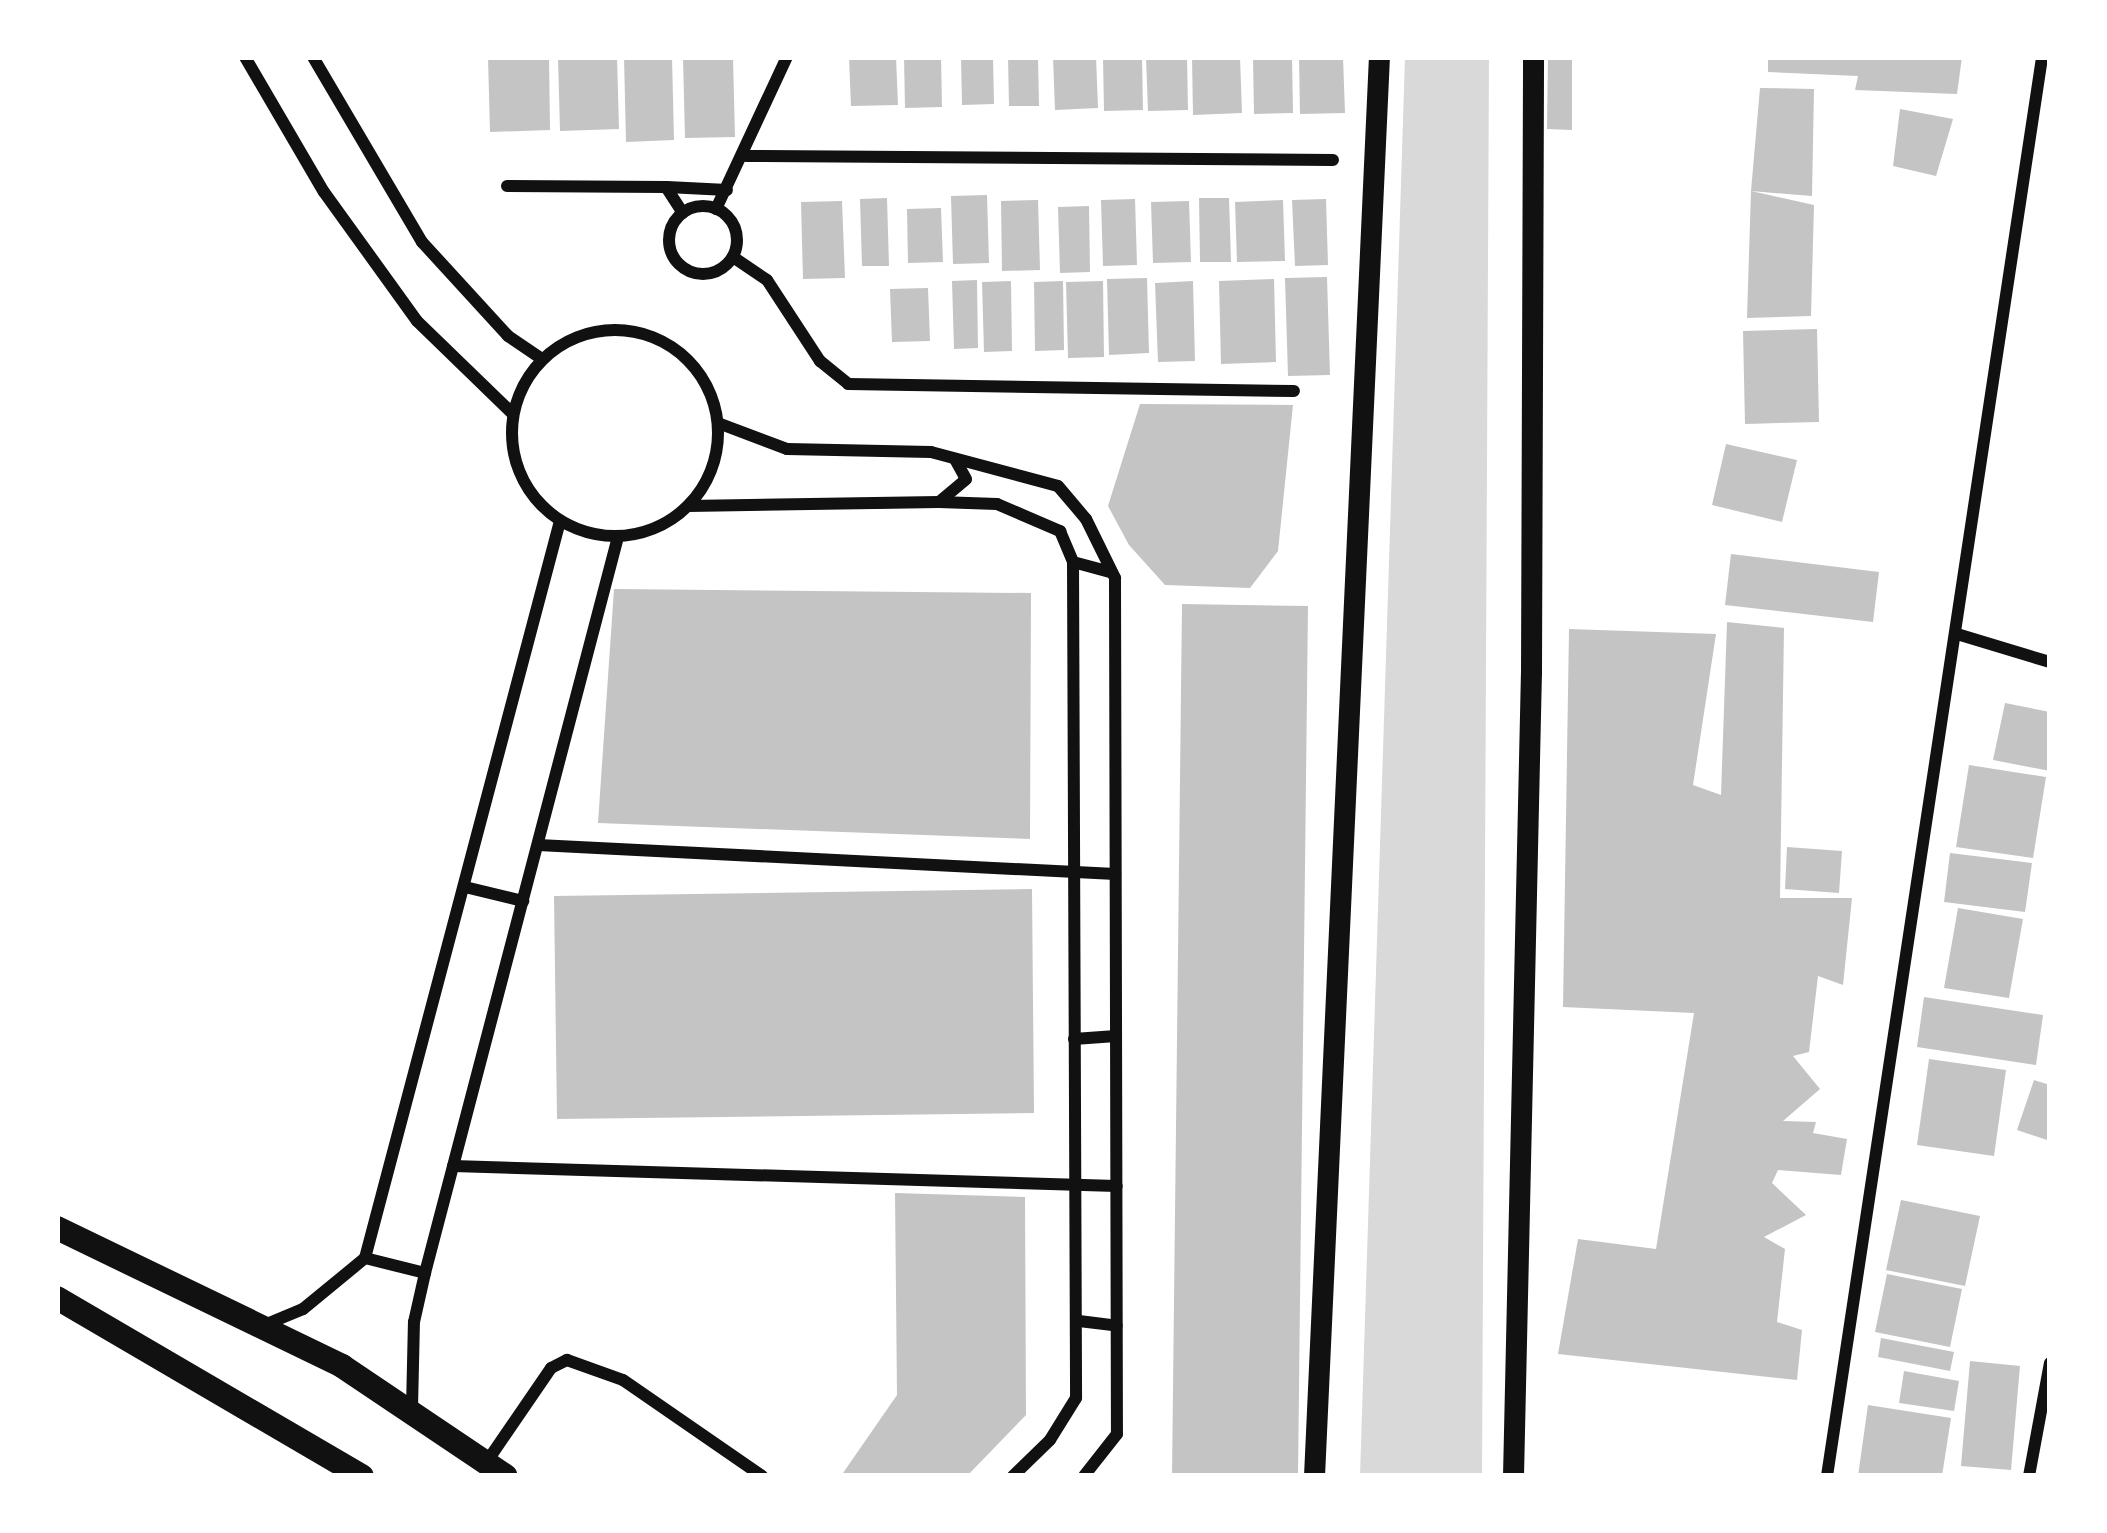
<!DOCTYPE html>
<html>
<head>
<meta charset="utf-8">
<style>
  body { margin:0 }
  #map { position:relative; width:2107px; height:1533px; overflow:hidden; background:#fff; font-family:Overpass,sans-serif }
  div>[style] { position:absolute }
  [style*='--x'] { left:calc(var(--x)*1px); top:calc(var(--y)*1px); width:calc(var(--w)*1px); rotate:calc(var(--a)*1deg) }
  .water>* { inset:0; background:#d9d9d9 }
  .building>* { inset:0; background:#c4c4c4 }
  .minor>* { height:12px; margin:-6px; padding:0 6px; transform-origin:6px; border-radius:6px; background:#111 }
  .minor>.ring { margin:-6px; padding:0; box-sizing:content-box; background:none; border:12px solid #111; border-radius:50% }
  .tertiary>* { height:21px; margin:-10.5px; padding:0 10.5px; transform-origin:10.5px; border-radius:10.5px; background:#111 }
  .primary>* { height:24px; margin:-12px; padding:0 12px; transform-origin:12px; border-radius:12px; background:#111 }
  span { translate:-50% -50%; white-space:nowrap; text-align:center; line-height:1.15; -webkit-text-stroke:10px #fff; paint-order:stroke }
  .frame { position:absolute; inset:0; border:60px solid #fff; pointer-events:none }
</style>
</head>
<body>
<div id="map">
  <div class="water">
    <i style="clip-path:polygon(1405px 57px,1489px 57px,1482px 1476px,1360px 1476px)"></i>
  </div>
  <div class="building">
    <i style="clip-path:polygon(488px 57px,549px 57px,550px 130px,490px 132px)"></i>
    <i style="clip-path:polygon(558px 57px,617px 57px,619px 129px,560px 131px)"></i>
    <i style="clip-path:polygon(624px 57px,672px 57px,674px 140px,626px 142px)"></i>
    <i style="clip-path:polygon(683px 57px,733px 57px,735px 137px,685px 138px)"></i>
    <i style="clip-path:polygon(849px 57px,896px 57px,898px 105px,851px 106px)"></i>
    <i style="clip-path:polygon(904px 57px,941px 57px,942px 107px,905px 108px)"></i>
    <i style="clip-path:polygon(961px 57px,993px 57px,994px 104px,962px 105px)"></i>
    <i style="clip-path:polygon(1008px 57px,1038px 57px,1039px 106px,1009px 106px)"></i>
    <i style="clip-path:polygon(1053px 57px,1096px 57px,1098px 108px,1055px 110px)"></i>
    <i style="clip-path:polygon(1103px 57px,1142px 57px,1143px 110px,1104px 111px)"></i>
    <i style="clip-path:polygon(1146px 57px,1187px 57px,1188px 110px,1148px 111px)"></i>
    <i style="clip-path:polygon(1192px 57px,1240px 57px,1242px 113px,1193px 115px)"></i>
    <i style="clip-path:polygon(1253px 57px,1292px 57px,1293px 113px,1254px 114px)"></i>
    <i style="clip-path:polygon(1299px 57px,1343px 57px,1345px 113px,1300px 114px)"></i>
    <i style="clip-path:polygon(1548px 57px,1572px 57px,1572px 130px,1547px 129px)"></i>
    <i style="clip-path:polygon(1768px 57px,1962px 57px,1957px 94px,1855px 90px,1858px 76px,1768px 72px)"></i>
    <i style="clip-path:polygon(1760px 88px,1814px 89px,1812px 196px,1751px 191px,1814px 205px,1811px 316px,1747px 318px,1751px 191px)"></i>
    <i style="clip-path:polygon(1900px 109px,1953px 119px,1936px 176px,1893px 166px)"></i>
    <i style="clip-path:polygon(987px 195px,989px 263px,953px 264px,951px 196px)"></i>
    <i style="clip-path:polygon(887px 198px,889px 266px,862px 266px,860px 199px)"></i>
    <i style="clip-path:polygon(1199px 198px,1229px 198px,1231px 262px,1200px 262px)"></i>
    <i style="clip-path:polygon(1135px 199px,1137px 265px,1103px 266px,1101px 200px)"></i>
    <i style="clip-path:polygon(1326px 199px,1328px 265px,1295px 266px,1292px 200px)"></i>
    <i style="clip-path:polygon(1038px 200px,1040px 270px,1002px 271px,1001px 201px)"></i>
    <i style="clip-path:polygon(1283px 200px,1285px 261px,1237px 262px,1235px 202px)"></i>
    <i style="clip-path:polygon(842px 201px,845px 278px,803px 279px,801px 202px)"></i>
    <i style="clip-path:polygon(1189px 201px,1191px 262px,1153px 263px,1151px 202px)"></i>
    <i style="clip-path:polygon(1089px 206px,1090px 272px,1060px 273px,1058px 207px)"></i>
    <i style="clip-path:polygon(941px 208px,943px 262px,908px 263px,907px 209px)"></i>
    <i style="clip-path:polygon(1327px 277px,1330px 375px,1288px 376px,1285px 278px)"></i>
    <i style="clip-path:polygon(1147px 278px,1149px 353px,1109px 355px,1107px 279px)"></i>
    <i style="clip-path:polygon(1274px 279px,1276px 362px,1221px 364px,1219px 281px)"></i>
    <i style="clip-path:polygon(977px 280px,978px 348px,954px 349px,952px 281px)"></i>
    <i style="clip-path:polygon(1011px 281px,1012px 351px,984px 352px,982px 282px)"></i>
    <i style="clip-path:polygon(1063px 281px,1064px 350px,1035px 351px,1034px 282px)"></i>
    <i style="clip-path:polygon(1103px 281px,1104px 357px,1068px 358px,1066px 282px)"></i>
    <i style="clip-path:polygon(1193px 281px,1195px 361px,1158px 362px,1155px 283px)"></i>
    <i style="clip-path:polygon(928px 288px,930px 341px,892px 342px,890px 289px)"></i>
    <i style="clip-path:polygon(1817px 329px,1819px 422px,1745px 424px,1743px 331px)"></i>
    <i style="clip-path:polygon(1140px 404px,1293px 405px,1278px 551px,1250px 588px,1165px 585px,1129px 545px,1108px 506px)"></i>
    <i style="clip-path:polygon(1726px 444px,1797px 460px,1782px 522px,1712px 505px)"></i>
    <i style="clip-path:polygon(1731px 554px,1879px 572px,1873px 622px,1725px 605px)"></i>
    <i style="clip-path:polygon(614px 589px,1031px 593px,1030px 839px,598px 823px)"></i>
    <i style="clip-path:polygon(1182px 604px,1308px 606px,1298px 1476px,1172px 1476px)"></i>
    <i style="clip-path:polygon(1727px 622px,1784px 628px,1780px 898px,1852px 898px,1843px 985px,1818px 976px,1809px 1052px,1793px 1056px,1820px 1089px,1783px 1121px,1816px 1122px,1813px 1133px,1847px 1139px,1841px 1175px,1778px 1170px,1772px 1183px,1806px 1215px,1764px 1237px,1785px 1249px,1777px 1322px,1802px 1330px,1797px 1380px,1558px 1354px,1578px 1239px,1656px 1249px,1694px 1013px,1563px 1007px,1569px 629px,1716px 634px,1693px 785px,1721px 795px)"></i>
    <i style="clip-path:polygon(2005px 703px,2050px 712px,2050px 771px,1993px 760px)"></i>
    <i style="clip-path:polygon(1969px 765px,2046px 777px,2033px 858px,1956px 847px)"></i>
    <i style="clip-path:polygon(1787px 847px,1842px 851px,1839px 893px,1785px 889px)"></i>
    <i style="clip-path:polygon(1950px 853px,2032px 863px,2025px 912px,1944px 902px)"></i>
    <i style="clip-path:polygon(1032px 889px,1034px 1113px,557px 1119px,554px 896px)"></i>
    <i style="clip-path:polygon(1958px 908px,2023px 919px,2009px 998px,1944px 988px)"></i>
    <i style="clip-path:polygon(1924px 997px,2043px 1015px,2036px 1065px,1917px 1047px)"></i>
    <i style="clip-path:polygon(1929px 1059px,2006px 1070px,1994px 1156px,1917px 1145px)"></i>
    <i style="clip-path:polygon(2034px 1080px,2050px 1085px,2050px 1141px,2017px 1130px)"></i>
    <i style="clip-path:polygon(895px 1193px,1025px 1197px,1026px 1415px,967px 1476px,843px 1473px,897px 1395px)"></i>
    <i style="clip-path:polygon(1901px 1200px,1980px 1216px,1965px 1286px,1886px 1270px)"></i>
    <i style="clip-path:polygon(1887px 1274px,1962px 1289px,1950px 1347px,1875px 1332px)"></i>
    <i style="clip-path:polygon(1881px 1338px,1954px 1352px,1950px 1371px,1878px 1357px)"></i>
    <i style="clip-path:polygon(1970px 1361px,2020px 1366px,2011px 1470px,1961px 1466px)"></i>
    <i style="clip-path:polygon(1904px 1371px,1959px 1381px,1954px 1411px,1899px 1403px)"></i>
    <i style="clip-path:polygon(1868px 1405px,1951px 1418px,1942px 1476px,1858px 1476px)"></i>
  </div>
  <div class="minor">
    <i style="--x:245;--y:57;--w:156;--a:59.7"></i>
    <i style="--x:324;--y:192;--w:159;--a:54.2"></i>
    <i style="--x:417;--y:321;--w:132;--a:44.1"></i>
    <i style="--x:313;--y:57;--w:215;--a:59.5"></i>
    <i style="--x:422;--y:242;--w:127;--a:47.5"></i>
    <i style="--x:508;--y:336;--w:41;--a:34.1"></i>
    <i style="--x:746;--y:156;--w:587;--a:0.39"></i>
    <i style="--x:507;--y:186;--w:159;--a:0.4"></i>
    <i style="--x:666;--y:187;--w:31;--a:57"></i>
    <i style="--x:667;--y:187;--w:60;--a:2.9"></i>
    <i class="ring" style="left:669px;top:206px;width:56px;height:56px"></i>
    <i style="--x:716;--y:209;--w:168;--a:-65"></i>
    <i style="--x:733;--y:257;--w:41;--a:34.1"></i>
    <i style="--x:767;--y:280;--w:97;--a:56.8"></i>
    <i style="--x:820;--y:361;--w:36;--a:39"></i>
    <i style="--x:848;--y:384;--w:446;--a:0.9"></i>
    <i class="ring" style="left:512px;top:330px;width:194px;height:194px"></i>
    <i style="--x:718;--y:423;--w:74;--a:20.6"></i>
    <i style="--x:787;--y:449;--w:144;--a:1.2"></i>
    <i style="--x:931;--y:452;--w:131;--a:15"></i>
    <i style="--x:1058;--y:486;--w:43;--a:49.7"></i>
    <i style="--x:1086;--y:519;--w:66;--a:63.8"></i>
    <i style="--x:1115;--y:578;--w:856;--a:89.87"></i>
    <i style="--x:1117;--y:1434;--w:53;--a:128.2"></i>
    <i style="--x:939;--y:502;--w:58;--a:2"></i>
    <i style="--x:997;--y:504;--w:69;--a:23.2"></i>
    <i style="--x:1060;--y:531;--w:34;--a:67"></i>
    <i style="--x:1073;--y:562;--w:836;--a:89.79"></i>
    <i style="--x:1076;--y:1398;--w:49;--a:121.8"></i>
    <i style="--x:1050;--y:1440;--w:52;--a:135.8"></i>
    <i style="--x:688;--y:506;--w:251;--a:-0.9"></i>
    <i style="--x:939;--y:502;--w:35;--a:-40"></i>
    <i style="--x:966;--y:479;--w:23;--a:-119"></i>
    <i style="--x:1073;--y:562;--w:39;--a:15"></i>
    <i style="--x:1957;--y:634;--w:97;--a:16.8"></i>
    <i style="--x:538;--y:845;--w:578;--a:2.88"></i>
    <i style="--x:465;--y:887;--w:60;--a:13.6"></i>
    <i style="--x:1074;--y:1039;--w:42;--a:-4.1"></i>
    <i style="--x:453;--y:1166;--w:664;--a:1.73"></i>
    <i style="--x:365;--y:1258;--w:62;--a:14"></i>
    <i style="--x:1079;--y:1321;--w:38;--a:7"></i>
    <i style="--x:262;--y:1326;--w:44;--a:-22.5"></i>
    <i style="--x:303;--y:1309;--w:80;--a:-39.4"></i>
    <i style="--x:365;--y:1258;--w:762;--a:-75.18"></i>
    <i style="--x:412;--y:1408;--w:86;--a:-88.7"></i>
    <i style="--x:414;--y:1322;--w:50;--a:-77.3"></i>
    <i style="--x:425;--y:1273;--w:761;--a:-75.31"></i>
    <i style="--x:486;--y:1463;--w:115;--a:-55.6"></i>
    <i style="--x:551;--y:1368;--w:18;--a:-27"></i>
    <i style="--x:567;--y:1360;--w:59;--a:19.7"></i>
    <i style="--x:623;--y:1380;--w:169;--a:34.6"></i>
    <i style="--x:1827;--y:1476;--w:1435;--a:-81.38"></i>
    <i style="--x:2029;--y:1476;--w:115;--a:-79.5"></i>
  </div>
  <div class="tertiary">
    <i style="--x:1314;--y:1476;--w:1420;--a:-87.38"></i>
    <i style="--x:1513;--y:1476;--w:803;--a:-88.72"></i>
    <i style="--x:1531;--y:673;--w:616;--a:-89.81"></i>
  </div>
  <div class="primary">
    <i style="--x:57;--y:1228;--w:317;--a:25.8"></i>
    <i style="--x:342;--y:1366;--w:197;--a:33.9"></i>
    <i style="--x:57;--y:1298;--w:353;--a:30.3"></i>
  </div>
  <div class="frame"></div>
</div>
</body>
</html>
